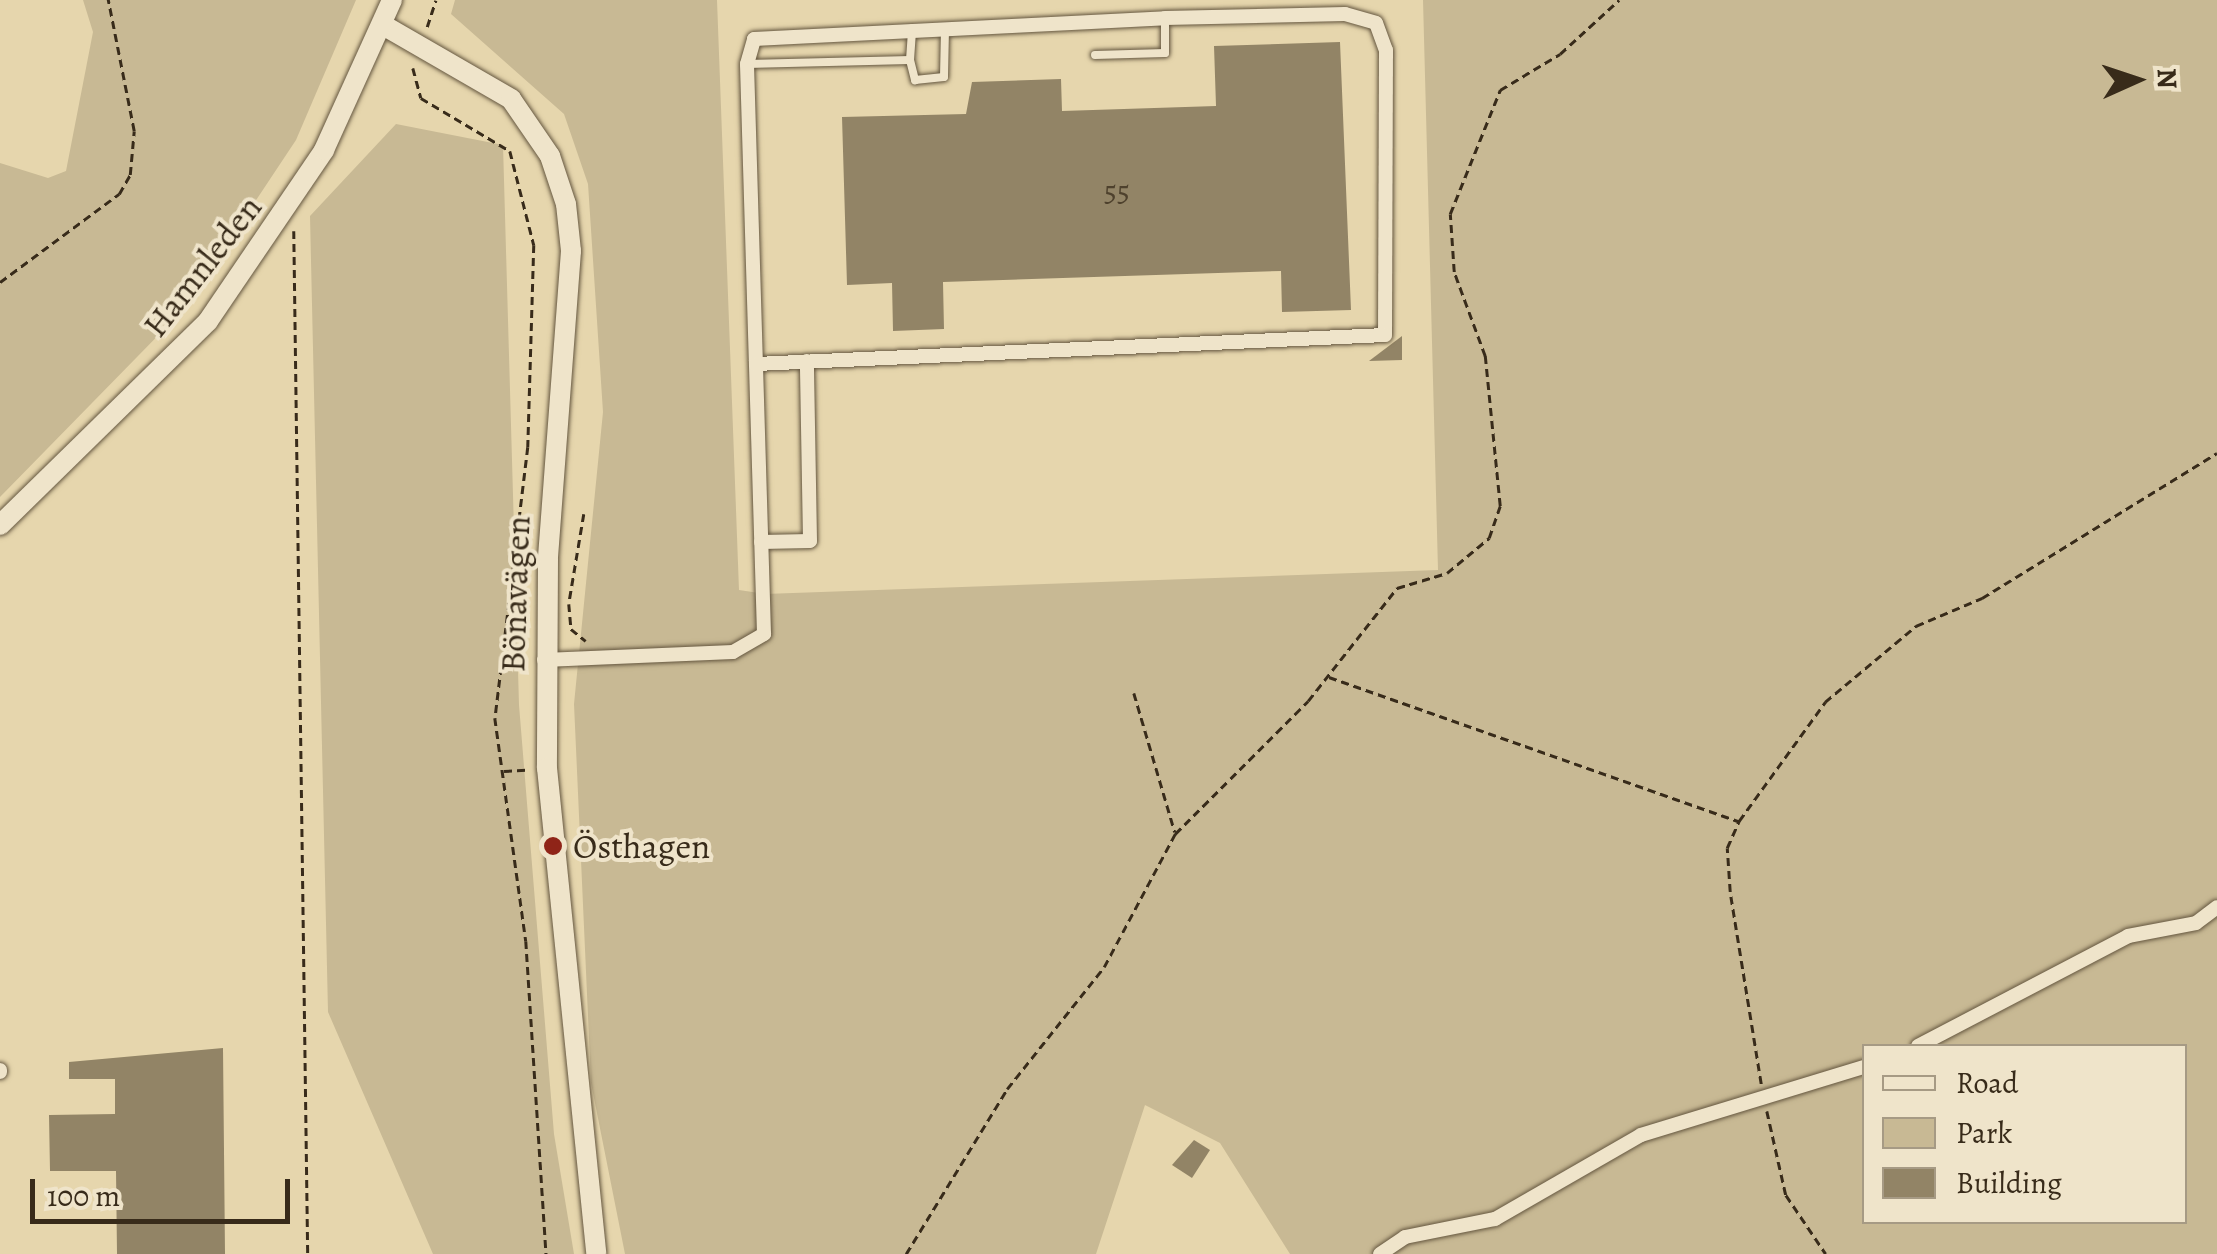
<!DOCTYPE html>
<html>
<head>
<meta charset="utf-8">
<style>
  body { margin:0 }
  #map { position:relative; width:2217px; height:1254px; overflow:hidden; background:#e6d6ad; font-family:Alegreya,serif }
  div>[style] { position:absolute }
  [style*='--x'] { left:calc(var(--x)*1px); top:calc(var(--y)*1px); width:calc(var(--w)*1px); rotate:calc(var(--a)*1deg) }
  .green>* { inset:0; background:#c8b994 }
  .building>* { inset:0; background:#928466 }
  .path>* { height:2.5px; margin-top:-1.25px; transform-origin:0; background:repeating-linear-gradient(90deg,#382b1a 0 8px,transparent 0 13px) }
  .roads { filter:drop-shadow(0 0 2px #64563f) drop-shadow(0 0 2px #64563f) }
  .lane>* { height:8px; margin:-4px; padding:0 4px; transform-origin:4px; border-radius:4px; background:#efe4ca }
  .street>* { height:14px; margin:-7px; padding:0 7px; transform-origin:7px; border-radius:7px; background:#efe4ca }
  .secondary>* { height:20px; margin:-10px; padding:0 10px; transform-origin:10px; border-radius:10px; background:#efe4ca }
  .dots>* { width:28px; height:28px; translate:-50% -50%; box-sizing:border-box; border:5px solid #efe4ca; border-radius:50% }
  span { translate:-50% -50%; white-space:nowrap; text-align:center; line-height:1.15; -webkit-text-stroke:8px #efe4ca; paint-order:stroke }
  .number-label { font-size:30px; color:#4e412d }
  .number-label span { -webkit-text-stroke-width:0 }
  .street-label { font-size:35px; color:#382b1a }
  .poi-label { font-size:35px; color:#382b1a }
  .left { translate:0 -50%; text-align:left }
  .legend { position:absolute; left:1862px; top:1044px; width:325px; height:180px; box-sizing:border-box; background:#efe4ca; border:2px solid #a69a84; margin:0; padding:12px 18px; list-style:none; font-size:30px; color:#382b1a }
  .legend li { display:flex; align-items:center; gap:20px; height:50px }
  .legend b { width:50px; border:2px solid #a69a84 }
  .north { position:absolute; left:2087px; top:30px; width:100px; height:100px; -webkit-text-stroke:8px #efe4ca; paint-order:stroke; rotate:87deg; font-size:28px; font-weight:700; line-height:40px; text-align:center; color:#382b1a }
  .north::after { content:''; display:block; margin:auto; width:35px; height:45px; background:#382b1a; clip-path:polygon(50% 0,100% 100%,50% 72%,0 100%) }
  .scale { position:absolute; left:30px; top:1179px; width:260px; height:45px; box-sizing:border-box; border:5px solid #382b1a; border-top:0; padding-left:12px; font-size:30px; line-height:35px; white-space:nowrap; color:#382b1a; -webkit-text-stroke:8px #efe4ca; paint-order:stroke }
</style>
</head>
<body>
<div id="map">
  <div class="green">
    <i style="clip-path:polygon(83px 0,356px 0,296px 140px,183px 310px,0 497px,0 163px,48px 178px,66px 171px,93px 32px)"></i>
    <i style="clip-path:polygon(evenodd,455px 0,717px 0,739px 590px,765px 594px,1438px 570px,1423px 0,2217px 0,2217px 1254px,1290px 1254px,1220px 1143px,1145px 1105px,1096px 1254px,625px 1254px,591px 1083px,574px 704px,603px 412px,588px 184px,564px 114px,451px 14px,455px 0,1864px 1046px,2184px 1046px,2184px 1222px,1864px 1222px,1864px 1046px)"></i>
    <i style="clip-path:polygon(396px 124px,503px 145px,519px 705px,554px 1134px,574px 1254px,433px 1254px,328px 1012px,310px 216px)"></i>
  </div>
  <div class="building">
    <i style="clip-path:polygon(1340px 42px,1351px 310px,1282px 312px,1281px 271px,943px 282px,944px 329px,893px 331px,892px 283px,847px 285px,842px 117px,966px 114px,972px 82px,1061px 79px,1062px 111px,1216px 106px,1214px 46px)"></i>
    <i style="clip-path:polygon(1402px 336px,1402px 360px,1369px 361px)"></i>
    <i style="clip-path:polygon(223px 1048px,225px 1254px,117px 1254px,116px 1171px,50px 1171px,49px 1115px,115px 1114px,115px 1079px,69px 1079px,69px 1062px)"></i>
    <i style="clip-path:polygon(1194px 1140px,1210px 1150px,1192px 1178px,1172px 1165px)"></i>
  </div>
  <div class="path">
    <i style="--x:427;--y:27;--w:28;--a:-72"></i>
    <i style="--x:413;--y:68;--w:31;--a:75"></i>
    <i style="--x:421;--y:98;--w:104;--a:30.8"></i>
    <i style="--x:510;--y:151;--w:97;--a:75.7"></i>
    <i style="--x:534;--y:245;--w:202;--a:91.7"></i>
    <i style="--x:528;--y:447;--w:273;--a:96.9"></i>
    <i style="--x:495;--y:718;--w:225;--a:82.1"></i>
    <i style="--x:526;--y:941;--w:314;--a:86.3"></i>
    <i style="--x:294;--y:231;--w:1023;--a:89.22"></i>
    <i style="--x:0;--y:282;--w:148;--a:-36.5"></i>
    <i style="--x:119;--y:194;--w:22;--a:-60"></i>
    <i style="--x:130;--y:175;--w:44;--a:-84.8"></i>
    <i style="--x:134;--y:131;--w:134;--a:-101.2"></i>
    <i style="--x:584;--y:514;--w:91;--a:99.5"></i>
    <i style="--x:569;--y:604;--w:25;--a:85"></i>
    <i style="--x:571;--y:629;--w:19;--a:39"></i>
    <i style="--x:1329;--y:677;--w:435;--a:19.4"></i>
    <i style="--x:1134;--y:693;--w:145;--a:73.6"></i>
    <i style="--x:504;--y:771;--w:22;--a:-3"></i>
    <i style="--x:1761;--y:1084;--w:194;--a:-99.2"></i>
    <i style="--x:1730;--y:892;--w:44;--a:-93.9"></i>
    <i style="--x:1727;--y:848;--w:30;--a:-66"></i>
    <i style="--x:1739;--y:821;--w:147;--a:-54.1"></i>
    <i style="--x:1825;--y:702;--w:119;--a:-39.9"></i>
    <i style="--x:1916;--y:626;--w:72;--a:-23"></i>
    <i style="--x:1982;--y:598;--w:276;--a:-31.7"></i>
    <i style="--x:1767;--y:1111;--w:86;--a:77.3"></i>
    <i style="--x:1786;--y:1195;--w:71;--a:55.9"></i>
    <i style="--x:906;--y:1254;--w:193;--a:-58.5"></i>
    <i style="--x:1007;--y:1089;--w:156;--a:-51.5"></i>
    <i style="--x:1104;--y:967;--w:151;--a:-61.9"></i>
    <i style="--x:1175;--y:834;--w:188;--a:-45"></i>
    <i style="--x:1308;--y:701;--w:144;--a:-51.8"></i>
    <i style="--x:1397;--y:588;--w:52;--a:-16.7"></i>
    <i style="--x:1447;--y:573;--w:55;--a:-39.8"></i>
    <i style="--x:1489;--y:538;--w:34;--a:-71"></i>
    <i style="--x:1500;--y:506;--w:151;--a:-95.7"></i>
    <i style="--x:1485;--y:356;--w:90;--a:-110.3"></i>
    <i style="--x:1454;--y:272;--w:58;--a:-93.9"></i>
    <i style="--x:1450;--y:214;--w:134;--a:-68"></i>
    <i style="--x:1500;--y:90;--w:70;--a:-31"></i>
    <i style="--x:1560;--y:54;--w:80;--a:-42.5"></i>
  </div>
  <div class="roads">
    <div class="lane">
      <i style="--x:1095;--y:55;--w:70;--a:-1.6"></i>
      <i style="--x:1165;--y:53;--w:35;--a:-90"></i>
      <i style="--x:910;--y:60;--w:21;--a:76"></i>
      <i style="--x:915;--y:80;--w:29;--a:-6"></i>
      <i style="--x:944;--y:77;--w:49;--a:-88.8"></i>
      <i style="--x:747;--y:64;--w:163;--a:-1.4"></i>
      <i style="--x:910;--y:60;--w:32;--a:-86"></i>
    </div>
    <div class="street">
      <i style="--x:761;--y:542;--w:49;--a:-1.2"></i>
      <i style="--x:810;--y:541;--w:180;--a:-91"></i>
      <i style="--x:544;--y:660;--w:189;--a:-2.4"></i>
      <i style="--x:733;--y:652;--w:36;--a:-30"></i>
      <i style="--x:764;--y:634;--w:570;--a:-91.71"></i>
      <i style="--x:747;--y:64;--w:26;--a:-74"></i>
      <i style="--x:754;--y:39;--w:412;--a:-2.9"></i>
      <i style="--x:1165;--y:18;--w:180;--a:-1.3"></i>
      <i style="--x:1345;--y:14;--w:32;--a:16"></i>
      <i style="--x:1376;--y:23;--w:29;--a:70"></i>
      <i style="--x:1386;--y:50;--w:285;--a:90.2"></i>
      <i style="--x:1385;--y:335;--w:630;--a:177.36"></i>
      <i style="--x:1918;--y:1046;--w:237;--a:-27.6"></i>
      <i style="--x:2128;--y:936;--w:69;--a:-10.8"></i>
      <i style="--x:2196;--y:923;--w:26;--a:-37"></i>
      <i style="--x:0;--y:1070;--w:2;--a:90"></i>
      <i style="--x:1380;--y:1254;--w:30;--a:-34"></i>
      <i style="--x:1405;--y:1237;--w:92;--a:-11.3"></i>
      <i style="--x:1495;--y:1219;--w:168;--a:-29.9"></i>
      <i style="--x:1641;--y:1135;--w:233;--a:-17"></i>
    </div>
    <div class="secondary">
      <i style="--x:383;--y:25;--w:148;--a:30"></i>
      <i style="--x:511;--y:99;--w:69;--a:55.6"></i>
      <i style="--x:550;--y:156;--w:51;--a:71.6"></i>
      <i style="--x:566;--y:204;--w:47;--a:83.9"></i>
      <i style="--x:571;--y:251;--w:309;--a:94.3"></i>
      <i style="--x:548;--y:559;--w:209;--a:90.3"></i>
      <i style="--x:547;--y:768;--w:488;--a:84.2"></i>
      <i style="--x:0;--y:525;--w:291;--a:-44.4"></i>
      <i style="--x:208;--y:321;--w:207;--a:-55.8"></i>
      <i style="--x:324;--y:150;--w:165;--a:-65.6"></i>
    </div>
  </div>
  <div class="dots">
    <i style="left:553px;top:846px;background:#8f2418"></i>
  </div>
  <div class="number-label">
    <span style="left:1117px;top:191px">55</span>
  </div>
  <div class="street-label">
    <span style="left:202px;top:266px;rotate:-52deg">Hamnleden</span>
    <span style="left:515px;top:594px;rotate:-88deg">Bönavägen</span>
  </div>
  <div class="poi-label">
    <span class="left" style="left:573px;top:846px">Östhagen</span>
  </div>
  <ul class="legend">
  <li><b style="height:12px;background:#efe4ca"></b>Road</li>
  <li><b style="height:28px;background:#c8b994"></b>Park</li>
  <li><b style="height:28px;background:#928466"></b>Building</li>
  </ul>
  <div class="north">N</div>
  <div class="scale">100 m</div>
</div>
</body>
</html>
